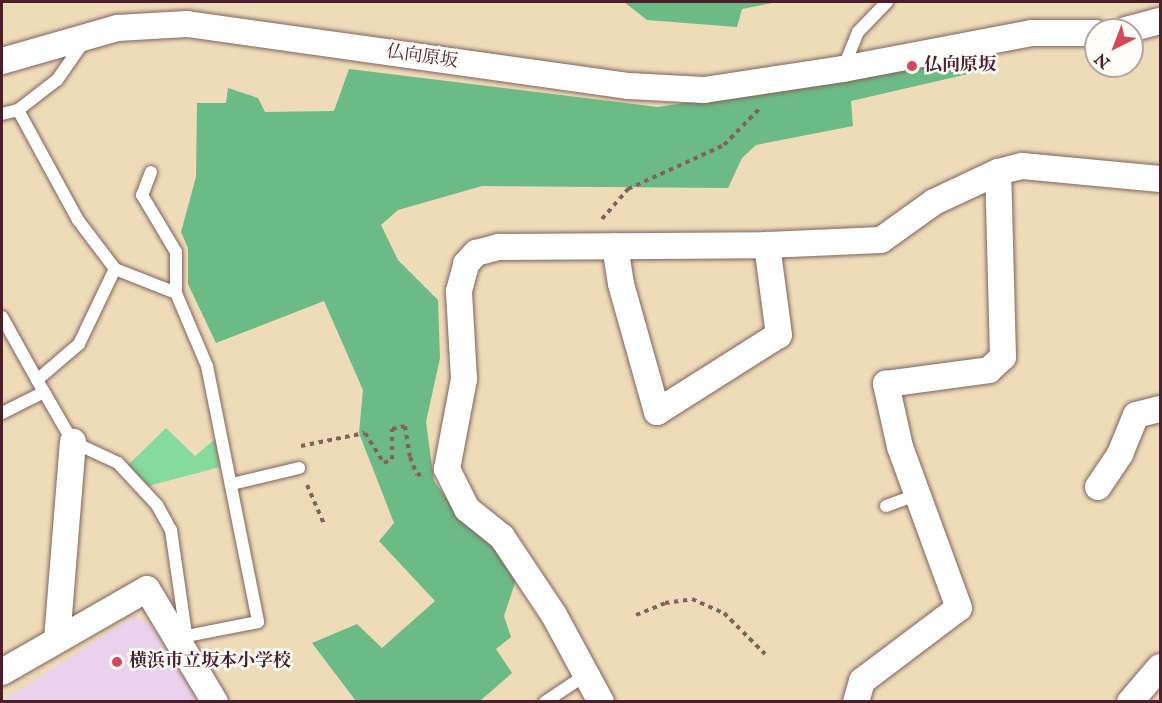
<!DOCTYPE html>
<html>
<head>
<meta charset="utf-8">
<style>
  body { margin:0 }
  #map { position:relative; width:1162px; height:703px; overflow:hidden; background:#eedcb9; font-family:"IM FELL English","Noto Serif JP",serif }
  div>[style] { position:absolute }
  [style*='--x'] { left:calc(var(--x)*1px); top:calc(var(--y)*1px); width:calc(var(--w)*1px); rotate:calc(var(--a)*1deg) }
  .built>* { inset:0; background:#ead1ec }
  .green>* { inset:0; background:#85da9e }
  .forest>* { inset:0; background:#6cba85 }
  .path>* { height:4px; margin-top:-2px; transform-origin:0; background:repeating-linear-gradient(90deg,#83615d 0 4.5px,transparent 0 9px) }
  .roads { filter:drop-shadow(0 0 2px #83615d) drop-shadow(0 0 2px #83615d) }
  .service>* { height:12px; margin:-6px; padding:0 6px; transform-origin:6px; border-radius:6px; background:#fff }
  .minor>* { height:26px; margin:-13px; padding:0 13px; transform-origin:13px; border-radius:13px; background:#fff }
  .dots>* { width:16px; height:16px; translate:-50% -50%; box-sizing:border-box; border:3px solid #fdfcf7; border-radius:50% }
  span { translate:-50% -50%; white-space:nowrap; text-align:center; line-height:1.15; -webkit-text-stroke:5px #fdfcf7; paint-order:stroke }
  .street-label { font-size:18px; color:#4a1f2b }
  .poi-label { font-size:18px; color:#4a1f2b; font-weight:700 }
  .left { translate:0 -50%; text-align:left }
  .frame { position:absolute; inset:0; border:3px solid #4a1f2b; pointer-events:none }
  .north { position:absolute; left:1084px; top:18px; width:60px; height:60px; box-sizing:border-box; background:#fdfcf7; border:2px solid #b5a4a5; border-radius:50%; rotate:222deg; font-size:16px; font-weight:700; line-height:24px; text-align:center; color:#4a1f2b }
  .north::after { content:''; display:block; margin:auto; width:21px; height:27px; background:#d1495b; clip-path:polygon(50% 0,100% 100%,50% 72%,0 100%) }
</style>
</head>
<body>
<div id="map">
  <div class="built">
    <i style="clip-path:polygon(134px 616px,152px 626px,198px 701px,2px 701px)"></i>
  </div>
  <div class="green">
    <i style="clip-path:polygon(166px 428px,195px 456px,215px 439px,220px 467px,148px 486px,127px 466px)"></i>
  </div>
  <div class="forest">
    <i style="clip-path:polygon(624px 2px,778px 2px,742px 9px,737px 27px,647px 20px)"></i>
    <i style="clip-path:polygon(976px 58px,977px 72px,851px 101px,853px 126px,756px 145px,742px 158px,728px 188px,482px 186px,398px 210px,381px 225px,398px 260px,438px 300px,440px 358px,426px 422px,434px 481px,450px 503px,489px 531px,516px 580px,504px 616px,511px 637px,496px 649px,512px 673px,480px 701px,356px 701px,312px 643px,357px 624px,382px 648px,435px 601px,379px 541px,394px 523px,359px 433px,363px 390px,324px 301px,216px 343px,188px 284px,188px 248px,181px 232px,196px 177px,197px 103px,226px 103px,228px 88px,258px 98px,265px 112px,334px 111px,349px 69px,658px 107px)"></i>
  </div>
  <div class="path">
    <i style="--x:602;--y:219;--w:40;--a:-49"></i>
    <i style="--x:628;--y:189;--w:106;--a:-24.6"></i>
    <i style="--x:724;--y:145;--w:50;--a:-45.8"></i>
    <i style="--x:301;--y:446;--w:65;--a:-11.5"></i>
    <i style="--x:365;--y:433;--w:36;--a:58"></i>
    <i style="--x:384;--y:463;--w:9;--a:-27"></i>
    <i style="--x:392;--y:459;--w:30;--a:-90"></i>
    <i style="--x:392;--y:429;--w:13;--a:-13"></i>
    <i style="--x:405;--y:426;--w:31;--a:81"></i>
    <i style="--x:410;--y:457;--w:19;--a:69"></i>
    <i style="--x:417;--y:475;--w:4;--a:-14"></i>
    <i style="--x:307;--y:485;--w:43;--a:66.4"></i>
    <i style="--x:636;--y:615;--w:31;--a:-22"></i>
    <i style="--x:665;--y:603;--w:27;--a:-8"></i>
    <i style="--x:692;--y:599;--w:35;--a:24"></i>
    <i style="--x:724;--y:613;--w:58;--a:45"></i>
  </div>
  <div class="roads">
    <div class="service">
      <i style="--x:843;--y:69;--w:40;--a:-68"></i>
      <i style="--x:858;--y:32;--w:42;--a:-46"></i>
      <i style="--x:18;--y:110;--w:49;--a:-37.6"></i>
      <i style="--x:57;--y:80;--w:49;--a:-55"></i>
      <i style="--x:2;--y:114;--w:16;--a:-14"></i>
      <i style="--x:18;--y:110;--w:125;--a:61.4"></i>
      <i style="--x:78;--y:220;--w:61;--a:52.9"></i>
      <i style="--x:115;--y:269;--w:66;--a:21.5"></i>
      <i style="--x:176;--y:293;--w:79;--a:67"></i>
      <i style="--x:207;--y:366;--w:261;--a:78.7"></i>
      <i style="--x:258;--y:622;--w:72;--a:168.8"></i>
      <i style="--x:151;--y:172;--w:25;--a:111"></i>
      <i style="--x:142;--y:195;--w:66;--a:59.2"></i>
      <i style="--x:176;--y:252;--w:41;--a:90"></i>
      <i style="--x:2;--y:317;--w:86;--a:60.8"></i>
      <i style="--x:44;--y:392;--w:47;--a:153.4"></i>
      <i style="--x:37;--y:380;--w:55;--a:-40.6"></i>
      <i style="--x:79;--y:344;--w:83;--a:-64.4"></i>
      <i style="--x:44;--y:392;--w:58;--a:59.9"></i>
      <i style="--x:73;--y:442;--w:50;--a:25"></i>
      <i style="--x:118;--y:463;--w:57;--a:47.1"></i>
      <i style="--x:157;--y:505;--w:29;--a:61"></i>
      <i style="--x:171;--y:530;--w:112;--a:81.8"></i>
      <i style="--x:232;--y:484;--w:69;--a:-13.4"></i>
      <i style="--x:886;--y:506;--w:33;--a:-20"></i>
      <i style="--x:545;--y:702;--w:50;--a:-33.7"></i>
    </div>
    <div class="minor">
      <i style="--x:1126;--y:30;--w:35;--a:-15"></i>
      <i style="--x:2;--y:61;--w:120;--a:-16"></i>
      <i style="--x:117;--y:28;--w:70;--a:-3.3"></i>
      <i style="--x:187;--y:24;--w:446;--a:8"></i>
      <i style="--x:629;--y:86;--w:75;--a:3.1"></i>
      <i style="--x:704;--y:90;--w:141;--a:-8.6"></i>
      <i style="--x:843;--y:69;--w:192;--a:-10.8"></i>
      <i style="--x:1032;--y:33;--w:64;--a:0"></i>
      <i style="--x:615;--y:246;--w:38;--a:81"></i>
      <i style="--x:621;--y:284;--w:133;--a:74.3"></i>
      <i style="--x:657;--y:412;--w:144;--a:-32.3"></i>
      <i style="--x:779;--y:335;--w:91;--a:-97.6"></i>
      <i style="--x:1098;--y:487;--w:40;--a:-56"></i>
      <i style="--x:1120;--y:454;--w:42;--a:-67.7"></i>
      <i style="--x:1136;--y:415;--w:25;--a:-14"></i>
      <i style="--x:57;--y:640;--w:199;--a:-85.4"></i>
      <i style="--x:2;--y:672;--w:167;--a:-29.8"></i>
      <i style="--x:147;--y:589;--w:132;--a:59"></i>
      <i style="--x:601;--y:702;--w:99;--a:-118.4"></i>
      <i style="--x:554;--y:615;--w:94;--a:-123.7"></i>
      <i style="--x:502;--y:537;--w:45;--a:-141.3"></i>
      <i style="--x:467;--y:509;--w:45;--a:-116.6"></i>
      <i style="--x:447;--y:469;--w:92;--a:-79.3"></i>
      <i style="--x:464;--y:379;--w:88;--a:-93.3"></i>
      <i style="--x:459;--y:291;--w:28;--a:-75"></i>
      <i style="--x:466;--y:264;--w:15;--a:-48"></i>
      <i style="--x:476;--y:253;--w:24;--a:-15"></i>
      <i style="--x:499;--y:247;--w:268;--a:-0.4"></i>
      <i style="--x:767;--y:245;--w:114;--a:-2.5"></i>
      <i style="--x:881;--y:240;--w:65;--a:-35.6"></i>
      <i style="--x:934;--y:202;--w:71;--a:-25.1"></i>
      <i style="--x:856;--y:702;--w:22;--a:-74"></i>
      <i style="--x:862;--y:681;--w:121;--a:-37"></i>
      <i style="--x:959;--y:608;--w:171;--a:-110.1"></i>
      <i style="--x:900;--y:447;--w:65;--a:-102.5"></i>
      <i style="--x:886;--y:384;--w:104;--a:-7.7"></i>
      <i style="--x:989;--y:370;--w:19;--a:-43"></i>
      <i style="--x:1003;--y:357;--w:185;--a:-91.5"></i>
      <i style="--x:998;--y:172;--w:25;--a:-14"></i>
      <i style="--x:1022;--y:166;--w:139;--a:5.4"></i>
      <i style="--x:1130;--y:702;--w:46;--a:-49.4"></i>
    </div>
  </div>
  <div class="dots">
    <i style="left:912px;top:66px;background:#d1495b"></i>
    <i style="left:117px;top:662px;background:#d1495b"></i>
  </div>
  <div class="street-label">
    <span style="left:422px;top:58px;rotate:8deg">仏向原坂</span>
  </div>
  <div class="poi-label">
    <span class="left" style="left:924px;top:66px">仏向原坂</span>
    <span class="left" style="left:129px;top:662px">横浜市立坂本小学校</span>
  </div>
  <div class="frame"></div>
  <div class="north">N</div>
</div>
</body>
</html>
